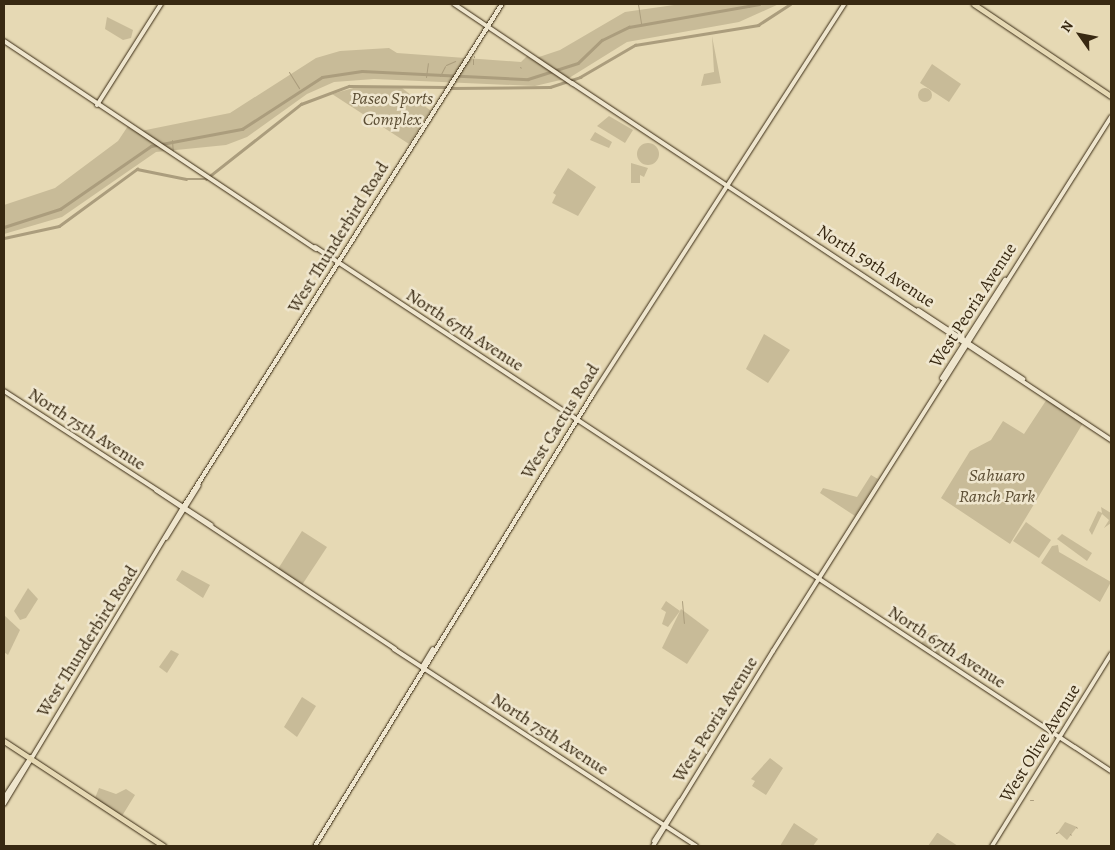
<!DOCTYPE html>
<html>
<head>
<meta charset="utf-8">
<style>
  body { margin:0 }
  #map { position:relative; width:1115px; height:850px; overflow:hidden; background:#e6d9b4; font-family:Alegreya,serif }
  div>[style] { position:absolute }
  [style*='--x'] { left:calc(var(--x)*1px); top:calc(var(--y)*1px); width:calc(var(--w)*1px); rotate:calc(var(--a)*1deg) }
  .green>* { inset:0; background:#c8bb98 }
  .round { border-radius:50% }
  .stream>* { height:1px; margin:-0.5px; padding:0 0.5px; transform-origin:0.5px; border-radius:0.5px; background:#ab9d7d }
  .canal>* { height:2.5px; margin:-1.25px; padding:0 1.25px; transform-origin:1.25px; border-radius:1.25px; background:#ab9d7d }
  .roads { filter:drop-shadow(0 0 1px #382912) drop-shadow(0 0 1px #382912) }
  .secondary>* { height:4px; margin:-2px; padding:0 2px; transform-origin:2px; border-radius:2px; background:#efe6ce }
  .primary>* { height:4.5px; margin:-2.25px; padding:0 2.25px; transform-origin:2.25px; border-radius:2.25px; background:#e6d9b4 }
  span { translate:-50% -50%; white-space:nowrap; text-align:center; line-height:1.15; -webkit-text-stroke:5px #efe6ce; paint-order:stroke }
  .park-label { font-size:18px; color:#5c4e34; font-style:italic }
  .street-label { font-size:18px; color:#382912 }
  .frame { position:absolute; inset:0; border:5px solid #382912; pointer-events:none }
  .north { position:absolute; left:1055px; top:10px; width:50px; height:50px; -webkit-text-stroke:4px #efe6ce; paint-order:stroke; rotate:303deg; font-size:14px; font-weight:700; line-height:20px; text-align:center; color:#382912 }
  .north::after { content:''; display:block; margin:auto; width:18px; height:22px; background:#382912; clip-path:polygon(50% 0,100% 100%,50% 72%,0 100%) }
</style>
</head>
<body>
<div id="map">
  <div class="green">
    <i style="clip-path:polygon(681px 4px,779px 4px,739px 22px,627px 42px,569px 78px,535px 86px,374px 79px,334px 82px,307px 94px,247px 137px,226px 145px,156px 152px,62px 217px,4px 234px,4px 205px,55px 188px,118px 141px,128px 126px,136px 132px,230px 113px,316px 58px,340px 51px,389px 48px,397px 53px,521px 62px,527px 56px,533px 59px,560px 50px,625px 12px)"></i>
    <i style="clip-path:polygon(107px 17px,133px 30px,131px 38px,123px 40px,105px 29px)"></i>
    <i style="clip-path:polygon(712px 36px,721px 83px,701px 86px,704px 74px,714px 72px)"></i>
    <i style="clip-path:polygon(932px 64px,961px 84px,949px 102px,920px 83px)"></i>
    <i style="clip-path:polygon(357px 87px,402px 88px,431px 111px,409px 144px,332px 94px)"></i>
    <i class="round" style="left:918px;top:88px;width:14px;height:14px"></i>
    <i style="clip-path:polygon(609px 116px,633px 130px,625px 143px,597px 126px)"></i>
    <i style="clip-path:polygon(595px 132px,612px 142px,609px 148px,590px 140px)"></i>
    <i class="round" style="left:637px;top:143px;width:22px;height:22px"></i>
    <i style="clip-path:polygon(631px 163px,648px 168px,644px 177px,640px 175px,640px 183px,631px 183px)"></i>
    <i style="clip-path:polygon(568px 168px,596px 187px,578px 216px,552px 203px,556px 195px,553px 193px)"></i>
    <i style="clip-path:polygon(764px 334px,790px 350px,768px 383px,746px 369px)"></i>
    <i style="clip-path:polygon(1047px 399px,1083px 423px,1010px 544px,941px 498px,970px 451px,991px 440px,1003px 421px,1024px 434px)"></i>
    <i style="clip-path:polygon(871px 475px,878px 479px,855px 516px,820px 493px,823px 488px,857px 497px)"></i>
    <i style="clip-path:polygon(1101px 507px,1111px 513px,1111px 523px,1104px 528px,1109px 520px,1102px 514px,1092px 535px,1089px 530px,1098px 511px,1102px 513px)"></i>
    <i style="clip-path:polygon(1026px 522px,1051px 540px,1039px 558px,1013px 541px)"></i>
    <i style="clip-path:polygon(302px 531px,327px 547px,302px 585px,278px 569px)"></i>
    <i style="clip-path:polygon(1062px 534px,1092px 553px,1087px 561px,1057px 539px)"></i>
    <i style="clip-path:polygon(1058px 545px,1059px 552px,1111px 582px,1100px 602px,1041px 563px,1052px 546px)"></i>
    <i style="clip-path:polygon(182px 570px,210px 585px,203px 598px,176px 580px)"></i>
    <i style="clip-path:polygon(28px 588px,38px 599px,26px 618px,20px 620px,14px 611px)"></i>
    <i style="clip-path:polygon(666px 601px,680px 611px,668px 627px,662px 624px,666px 612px,661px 609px)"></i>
    <i style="clip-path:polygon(681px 609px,709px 630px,687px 664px,662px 648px)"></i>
    <i style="clip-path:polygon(4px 615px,20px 630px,8px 655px,4px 652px)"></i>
    <i style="clip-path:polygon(928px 633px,944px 646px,939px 655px,921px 644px)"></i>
    <i style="clip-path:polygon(171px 650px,179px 654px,167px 673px,159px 667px)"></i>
    <i style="clip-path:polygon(302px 697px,316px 706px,297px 737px,284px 727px)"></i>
    <i style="clip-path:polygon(770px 758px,783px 768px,766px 795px,752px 786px,755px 781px,751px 779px)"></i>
    <i style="clip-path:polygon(99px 788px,116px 794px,126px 789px,135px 795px,122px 816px,95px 798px)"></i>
    <i style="clip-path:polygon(1065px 822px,1077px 827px,1067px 840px,1058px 832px)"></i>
    <i style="clip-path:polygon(794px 823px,818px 839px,813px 846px,780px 846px)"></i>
    <i style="clip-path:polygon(937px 833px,938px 833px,958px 846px,928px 846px)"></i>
  </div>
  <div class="stream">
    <i style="--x:638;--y:4;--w:20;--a:81"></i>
    <i style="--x:749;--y:4;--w:3;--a:90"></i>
    <i style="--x:474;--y:57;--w:1;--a:-90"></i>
    <i style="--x:473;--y:64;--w:5;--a:-90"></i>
    <i style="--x:446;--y:65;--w:10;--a:-24"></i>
    <i style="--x:520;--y:67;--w:1;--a:45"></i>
    <i style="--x:289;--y:72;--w:19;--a:58"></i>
    <i style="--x:440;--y:76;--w:11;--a:-63"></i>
    <i style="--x:426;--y:77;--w:14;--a:-82"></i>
    <i style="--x:172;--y:140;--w:13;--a:86"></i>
    <i style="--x:1015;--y:249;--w:3;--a:-72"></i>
    <i style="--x:682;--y:601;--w:22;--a:85"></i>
    <i style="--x:1030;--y:800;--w:3;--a:0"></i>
    <i style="--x:1076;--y:827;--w:1;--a:45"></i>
    <i style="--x:1056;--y:833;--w:2;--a:-27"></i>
    <i style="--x:1070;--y:834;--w:1;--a:45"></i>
  </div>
  <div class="canal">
    <i style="--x:451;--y:88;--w:99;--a:-0.6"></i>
    <i style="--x:550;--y:87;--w:32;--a:-18"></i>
    <i style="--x:580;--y:77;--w:64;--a:-30.2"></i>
    <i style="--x:635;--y:45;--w:125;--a:-9.2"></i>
    <i style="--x:758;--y:25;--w:38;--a:-33"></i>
    <i style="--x:4;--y:227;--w:59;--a:-17.8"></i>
    <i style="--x:60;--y:209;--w:111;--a:-34.7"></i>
    <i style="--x:151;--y:146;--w:93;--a:-10.6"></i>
    <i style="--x:242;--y:129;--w:95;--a:-33"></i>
    <i style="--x:322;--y:77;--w:40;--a:-8.5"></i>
    <i style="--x:362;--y:71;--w:166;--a:2.8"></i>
    <i style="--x:528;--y:79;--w:52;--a:-17.7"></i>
    <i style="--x:578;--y:63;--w:33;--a:-44"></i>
    <i style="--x:602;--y:40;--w:30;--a:-26"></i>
    <i style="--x:629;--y:27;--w:132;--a:-10"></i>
    <i style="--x:4;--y:238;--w:56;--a:-12.3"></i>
    <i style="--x:59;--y:226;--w:97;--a:-36.2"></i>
    <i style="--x:137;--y:169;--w:50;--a:11.5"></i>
    <i style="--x:186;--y:179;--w:20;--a:0"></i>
    <i style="--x:206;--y:179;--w:121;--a:-38.3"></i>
    <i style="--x:301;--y:104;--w:51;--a:-20.6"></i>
    <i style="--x:349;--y:86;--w:97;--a:0.6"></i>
  </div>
  <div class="roads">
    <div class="secondary">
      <i style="--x:454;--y:4;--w:143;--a:33.9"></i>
      <i style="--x:4;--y:41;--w:375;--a:33.7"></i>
      <i style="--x:572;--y:83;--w:647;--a:33.52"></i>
      <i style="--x:97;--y:105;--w:120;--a:-57.6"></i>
      <i style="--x:315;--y:247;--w:953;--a:33.36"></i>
      <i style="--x:918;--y:310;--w:126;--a:33.3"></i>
      <i style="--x:942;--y:378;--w:117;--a:-57.3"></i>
      <i style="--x:4;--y:391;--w:247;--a:32.9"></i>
      <i style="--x:156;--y:490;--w:287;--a:33.6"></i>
      <i style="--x:166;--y:538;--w:62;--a:-58.1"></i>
      <i style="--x:394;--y:649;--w:361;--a:33.1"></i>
      <i style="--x:773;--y:651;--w:632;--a:-57.67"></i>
      <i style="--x:422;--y:667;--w:21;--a:-59"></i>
      <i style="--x:4;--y:798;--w:49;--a:-56.6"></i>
      <i style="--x:4;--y:804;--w:348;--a:-58.9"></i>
      <i style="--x:184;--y:506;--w:594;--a:-57.65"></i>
      <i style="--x:654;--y:841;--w:48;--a:-57"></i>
      <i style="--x:315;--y:846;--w:531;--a:-58.41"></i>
      <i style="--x:593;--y:394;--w:464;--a:-57.2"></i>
      <i style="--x:653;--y:846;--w:229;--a:-58.4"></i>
      <i style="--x:992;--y:846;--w:226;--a:-58.2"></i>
    </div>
    <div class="primary">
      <i style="--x:974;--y:4;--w:165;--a:33.9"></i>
      <i style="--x:4;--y:741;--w:191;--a:33.3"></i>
    </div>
  </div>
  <div class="park-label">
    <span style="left:392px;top:109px">Paseo Sports<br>Complex</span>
    <span style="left:997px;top:486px">Sahuaro<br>Ranch Park</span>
  </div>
  <div class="street-label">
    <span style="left:338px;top:237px;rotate:-58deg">West Thunderbird Road</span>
    <span style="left:876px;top:266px;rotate:33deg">North 59th Avenue</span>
    <span style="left:973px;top:305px;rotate:-57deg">West Peoria Avenue</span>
    <span style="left:465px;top:330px;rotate:33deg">North 67th Avenue</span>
    <span style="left:560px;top:421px;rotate:-58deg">West Cactus Road</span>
    <span style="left:87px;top:429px;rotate:33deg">North 75th Avenue</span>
    <span style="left:87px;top:641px;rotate:-58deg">West Thunderbird Road</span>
    <span style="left:947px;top:647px;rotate:33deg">North 67th Avenue</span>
    <span style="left:715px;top:719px;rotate:-58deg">West Peoria Avenue</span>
    <span style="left:550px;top:734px;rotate:33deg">North 75th Avenue</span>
    <span style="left:1040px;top:743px;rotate:-58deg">West Olive Avenue</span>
  </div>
  <div class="frame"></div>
  <div class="north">N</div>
</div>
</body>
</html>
